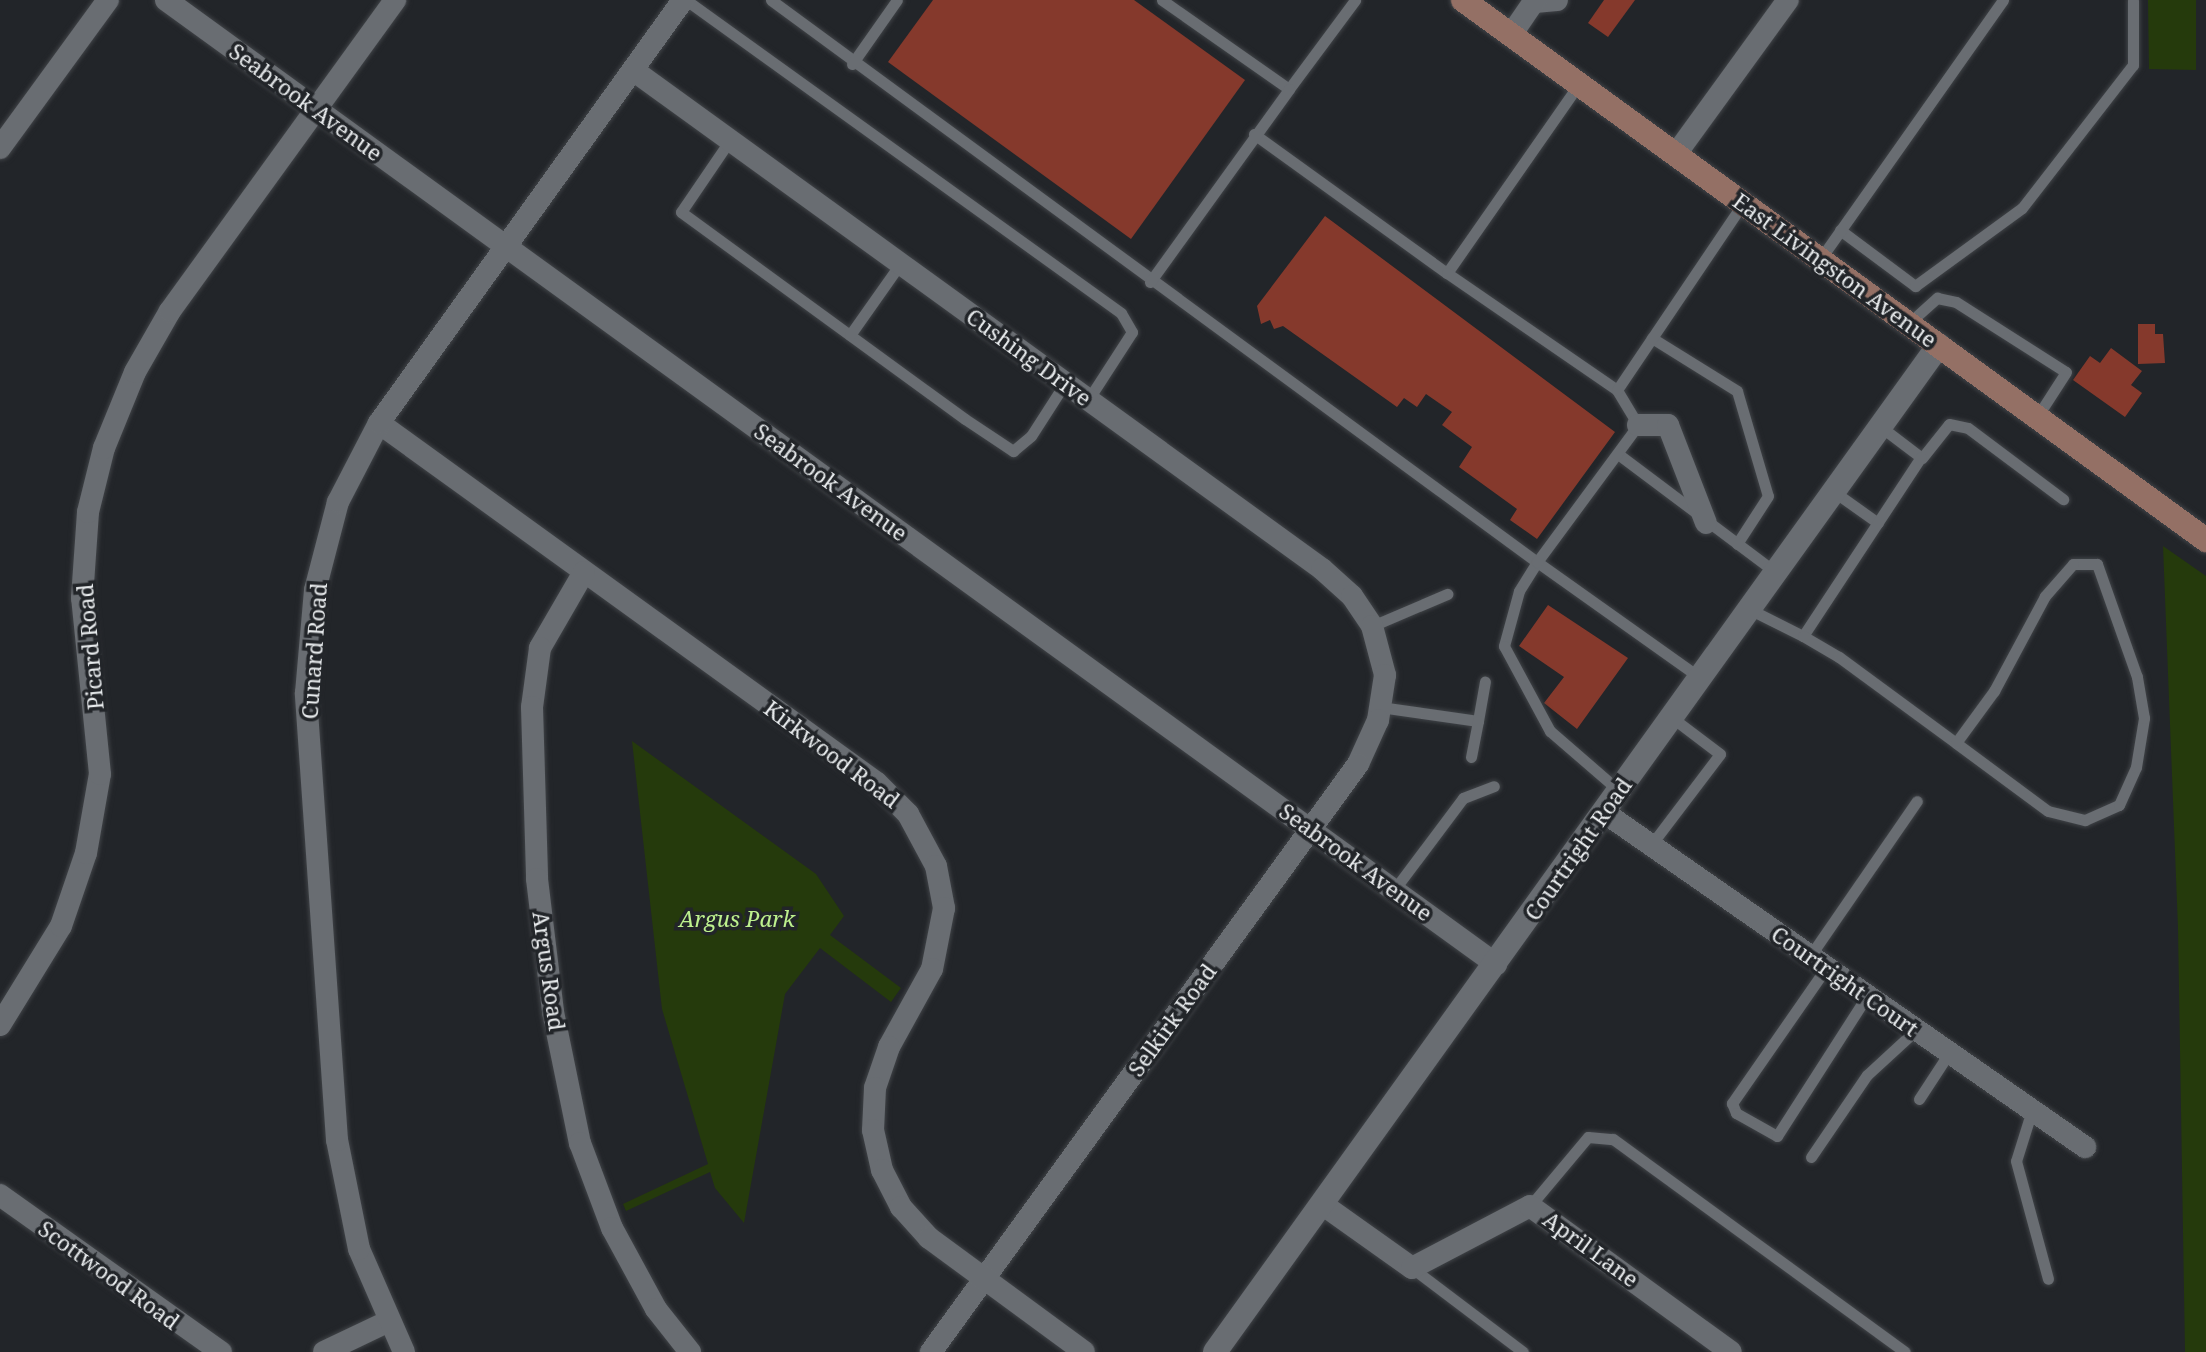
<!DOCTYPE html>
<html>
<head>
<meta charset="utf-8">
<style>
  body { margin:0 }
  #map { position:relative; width:2206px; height:1352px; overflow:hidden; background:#222529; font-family:"Noto Serif",serif }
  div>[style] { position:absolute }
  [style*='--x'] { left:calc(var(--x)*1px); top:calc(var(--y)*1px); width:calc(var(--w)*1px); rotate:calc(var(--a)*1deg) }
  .green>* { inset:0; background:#253a0c }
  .building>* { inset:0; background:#85392c }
  .roads { filter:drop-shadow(0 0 2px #404347) drop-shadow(0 0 2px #404347) }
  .service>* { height:11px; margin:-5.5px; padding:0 5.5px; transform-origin:5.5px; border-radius:5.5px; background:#696d72 }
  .minor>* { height:22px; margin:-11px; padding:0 11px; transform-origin:11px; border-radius:11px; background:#696d72 }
  .tertiary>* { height:24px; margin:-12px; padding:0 12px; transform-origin:12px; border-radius:12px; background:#696d72 }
  .secondary>* { height:24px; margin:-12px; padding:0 12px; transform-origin:12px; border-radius:12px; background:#947065 }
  span { translate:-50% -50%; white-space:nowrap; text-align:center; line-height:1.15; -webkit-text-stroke:7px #222529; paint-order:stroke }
  .street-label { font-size:22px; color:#e8ebed }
  .park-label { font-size:22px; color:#bdf18e; font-style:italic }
</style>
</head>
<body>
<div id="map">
  <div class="green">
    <i style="clip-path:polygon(2148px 0,2196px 0,2196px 70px,2149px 69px)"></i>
    <i style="clip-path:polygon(2163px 546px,2206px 576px,2206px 1352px,2185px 1352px,2178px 928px)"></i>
    <i style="clip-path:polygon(632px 741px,816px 874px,844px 916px,830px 935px,901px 988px,891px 1002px,820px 948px,785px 994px,744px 1223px,715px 1188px,710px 1172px,626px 1211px,623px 1204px,708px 1164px,662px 1009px)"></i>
  </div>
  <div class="building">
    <i style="clip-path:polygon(933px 0,1134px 0,1245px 80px,1131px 239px,888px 62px)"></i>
    <i style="clip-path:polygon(1604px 0,1635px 0,1608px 37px,1588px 23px)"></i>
    <i style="clip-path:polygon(1325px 216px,1615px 432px,1537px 539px,1510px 520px,1517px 509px,1459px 467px,1472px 447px,1442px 425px,1452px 412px,1426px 394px,1417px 407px,1404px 398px,1397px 407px,1283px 326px,1274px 329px,1270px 320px,1261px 324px,1257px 306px)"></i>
    <i style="clip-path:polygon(2138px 324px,2155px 324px,2155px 334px,2163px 334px,2165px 363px,2138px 364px)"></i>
    <i style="clip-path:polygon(2111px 348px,2142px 371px,2131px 385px,2142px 393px,2125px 417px,2073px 380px,2090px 356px,2100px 363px)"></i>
    <i style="clip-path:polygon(1548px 605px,1628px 658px,1577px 729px,1544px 703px,1564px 677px,1519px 646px)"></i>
  </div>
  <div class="roads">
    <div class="service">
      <i style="--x:686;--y:0;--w:536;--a:35.74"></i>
      <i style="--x:1121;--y:313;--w:22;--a:60"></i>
      <i style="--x:1132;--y:332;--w:81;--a:122.9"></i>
      <i style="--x:771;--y:0;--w:950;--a:36.27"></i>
      <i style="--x:1537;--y:562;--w:34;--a:122"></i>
      <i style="--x:1519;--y:591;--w:57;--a:105.3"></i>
      <i style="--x:1504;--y:646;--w:97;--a:61.6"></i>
      <i style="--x:1550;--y:731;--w:90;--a:40.9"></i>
      <i style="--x:1162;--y:0;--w:155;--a:35"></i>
      <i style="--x:1289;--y:89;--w:111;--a:-53.4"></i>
      <i style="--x:852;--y:64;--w:78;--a:-54.9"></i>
      <i style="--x:1254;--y:134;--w:238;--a:35.8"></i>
      <i style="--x:1447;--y:273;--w:231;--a:-55.1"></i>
      <i style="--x:730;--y:140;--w:87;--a:124.2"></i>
      <i style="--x:681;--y:212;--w:351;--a:36.1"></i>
      <i style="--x:965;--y:419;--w:58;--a:33.7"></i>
      <i style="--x:1013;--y:451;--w:23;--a:-40"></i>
      <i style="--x:1031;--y:436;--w:63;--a:-57.3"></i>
      <i style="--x:1840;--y:230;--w:94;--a:36.7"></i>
      <i style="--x:1915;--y:286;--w:132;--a:-36.1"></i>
      <i style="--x:2022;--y:208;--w:181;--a:-52.2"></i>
      <i style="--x:2133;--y:65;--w:65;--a:-90"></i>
      <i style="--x:1821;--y:258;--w:316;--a:-54.8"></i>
      <i style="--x:1447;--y:273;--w:206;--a:34.5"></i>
      <i style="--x:1150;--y:282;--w:238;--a:-54.2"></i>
      <i style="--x:1909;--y:323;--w:38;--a:-42"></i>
      <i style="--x:1937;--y:298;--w:19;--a:12"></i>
      <i style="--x:1956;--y:302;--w:130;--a:32.5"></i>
      <i style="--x:2066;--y:372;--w:54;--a:122.8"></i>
      <i style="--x:850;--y:335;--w:87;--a:-54.8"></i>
      <i style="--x:1652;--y:338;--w:100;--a:31.9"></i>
      <i style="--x:1737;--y:391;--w:109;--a:73.6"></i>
      <i style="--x:1768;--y:496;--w:57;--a:122.9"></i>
      <i style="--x:1881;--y:427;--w:51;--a:37.1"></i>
      <i style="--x:1922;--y:458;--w:43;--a:-51.5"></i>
      <i style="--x:1949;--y:424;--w:19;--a:12"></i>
      <i style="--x:1968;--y:428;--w:119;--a:36.8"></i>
      <i style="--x:1618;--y:454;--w:196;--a:36.9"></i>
      <i style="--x:1833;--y:491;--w:55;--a:35.4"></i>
      <i style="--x:1749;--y:609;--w:60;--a:26.6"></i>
      <i style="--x:1803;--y:636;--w:214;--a:-56.6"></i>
      <i style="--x:1372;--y:626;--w:82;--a:-23.1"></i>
      <i style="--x:1803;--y:636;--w:42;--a:30.3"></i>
      <i style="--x:1839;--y:657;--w:145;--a:36.3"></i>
      <i style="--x:1956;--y:743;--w:114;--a:36.5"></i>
      <i style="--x:2048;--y:811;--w:38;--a:14"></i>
      <i style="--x:2085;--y:820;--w:37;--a:-24"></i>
      <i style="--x:2119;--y:805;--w:42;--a:-65.9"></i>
      <i style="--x:2136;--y:767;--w:50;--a:-80.7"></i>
      <i style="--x:2144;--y:718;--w:42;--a:-99.7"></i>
      <i style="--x:2137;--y:677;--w:120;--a:-109.5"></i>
      <i style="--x:2097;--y:564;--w:24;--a:180"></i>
      <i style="--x:2073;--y:564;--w:43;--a:131.2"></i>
      <i style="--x:2045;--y:596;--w:108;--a:118.2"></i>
      <i style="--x:1994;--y:691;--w:64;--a:126.2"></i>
      <i style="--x:1699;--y:677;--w:199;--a:-144.6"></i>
      <i style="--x:1537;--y:562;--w:170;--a:-53.6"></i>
      <i style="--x:1638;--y:425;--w:41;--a:-121"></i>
      <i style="--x:1617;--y:390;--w:225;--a:-56"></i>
      <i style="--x:1380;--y:707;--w:99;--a:8.1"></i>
      <i style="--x:1478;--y:721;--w:40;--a:-80"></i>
      <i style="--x:1471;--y:757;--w:37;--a:-79"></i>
      <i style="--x:1651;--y:845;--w:114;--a:-52.8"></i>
      <i style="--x:1720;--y:754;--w:61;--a:-142.9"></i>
      <i style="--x:1394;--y:890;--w:115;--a:-53.1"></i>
      <i style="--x:1463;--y:798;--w:33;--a:-21"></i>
      <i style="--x:1810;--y:956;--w:188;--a:-55.4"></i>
      <i style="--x:1826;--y:968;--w:165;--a:124.8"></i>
      <i style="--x:1732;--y:1103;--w:11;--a:68"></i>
      <i style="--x:1736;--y:1113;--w:47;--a:29.3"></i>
      <i style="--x:1777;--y:1136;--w:166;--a:-57.3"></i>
      <i style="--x:1919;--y:1099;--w:55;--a:-56.9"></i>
      <i style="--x:2032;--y:1110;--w:53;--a:107.4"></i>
      <i style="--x:2016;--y:1161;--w:122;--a:74.8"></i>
      <i style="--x:1811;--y:1157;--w:99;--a:-55.7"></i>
      <i style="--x:1867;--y:1075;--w:67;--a:-42.6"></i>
      <i style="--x:1530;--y:1206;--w:90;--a:-50"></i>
      <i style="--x:1588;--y:1137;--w:25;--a:5"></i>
      <i style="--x:1613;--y:1139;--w:361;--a:36.1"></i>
      <i style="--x:1412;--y:1268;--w:139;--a:37.1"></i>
    </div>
    <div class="minor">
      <i style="--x:166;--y:0;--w:1643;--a:35.94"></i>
      <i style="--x:1535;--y:2;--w:22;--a:-5"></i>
      <i style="--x:1511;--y:35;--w:42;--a:-55.6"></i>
      <i style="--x:633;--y:70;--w:851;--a:35.91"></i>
      <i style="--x:1322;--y:569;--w:40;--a:42"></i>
      <i style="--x:1352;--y:596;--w:36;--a:56"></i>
      <i style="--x:1372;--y:626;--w:51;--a:75.1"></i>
      <i style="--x:1385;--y:675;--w:46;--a:98.8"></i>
      <i style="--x:1378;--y:720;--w:48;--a:114.4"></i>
      <i style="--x:1358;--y:764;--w:727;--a:125.99"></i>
      <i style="--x:0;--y:148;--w:183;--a:-53.9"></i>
      <i style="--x:1676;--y:154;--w:190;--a:-54"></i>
      <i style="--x:379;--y:423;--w:614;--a:35.86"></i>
      <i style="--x:877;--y:783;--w:44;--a:45"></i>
      <i style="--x:908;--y:814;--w:59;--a:61.7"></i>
      <i style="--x:936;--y:866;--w:43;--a:79.2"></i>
      <i style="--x:944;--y:908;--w:62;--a:101.1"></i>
      <i style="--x:932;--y:969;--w:89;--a:118.9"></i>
      <i style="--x:889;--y:1047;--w:43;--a:108.9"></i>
      <i style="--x:875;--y:1088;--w:42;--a:92.7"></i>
      <i style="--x:873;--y:1130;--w:41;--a:77.3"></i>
      <i style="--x:882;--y:1170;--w:42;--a:62.8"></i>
      <i style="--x:901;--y:1207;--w:42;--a:47.9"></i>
      <i style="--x:929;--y:1238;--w:192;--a:36.3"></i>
      <i style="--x:1638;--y:425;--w:30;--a:0"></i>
      <i style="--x:1668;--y:425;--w:105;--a:68.8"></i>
      <i style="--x:584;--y:572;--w:88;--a:120.1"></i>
      <i style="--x:540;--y:648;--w:60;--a:97.7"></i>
      <i style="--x:532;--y:707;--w:172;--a:88.3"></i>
      <i style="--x:537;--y:879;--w:134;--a:83.1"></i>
      <i style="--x:553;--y:1012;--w:134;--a:78.4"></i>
      <i style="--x:580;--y:1143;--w:91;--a:69.4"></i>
      <i style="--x:612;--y:1228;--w:92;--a:61.5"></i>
      <i style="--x:656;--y:1309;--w:55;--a:51.7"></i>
      <i style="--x:1605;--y:813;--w:585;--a:34.83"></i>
      <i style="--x:0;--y:1025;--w:116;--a:-58.4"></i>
      <i style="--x:61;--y:926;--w:77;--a:-71.1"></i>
      <i style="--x:86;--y:853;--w:80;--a:-80"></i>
      <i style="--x:100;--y:774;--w:177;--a:-95.8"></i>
      <i style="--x:82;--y:598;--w:86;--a:-86"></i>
      <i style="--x:88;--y:512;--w:66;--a:-76"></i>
      <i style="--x:104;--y:448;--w:82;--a:-67.8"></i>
      <i style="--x:135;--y:372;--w:70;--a:-60.2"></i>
      <i style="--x:170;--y:311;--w:384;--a:-54.1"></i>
      <i style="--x:0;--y:1195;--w:271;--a:35.4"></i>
      <i style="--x:1322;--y:1204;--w:110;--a:35.4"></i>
      <i style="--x:1412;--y:1268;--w:133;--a:-27.7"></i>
      <i style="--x:1530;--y:1206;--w:248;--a:36"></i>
      <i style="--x:324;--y:1352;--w:70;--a:-25.5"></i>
      <i style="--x:404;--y:1352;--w:112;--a:-113.6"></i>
      <i style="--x:359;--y:1249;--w:111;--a:-101.4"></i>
      <i style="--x:337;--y:1140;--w:448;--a:-94"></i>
      <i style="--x:306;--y:693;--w:103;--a:-85"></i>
      <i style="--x:315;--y:590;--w:91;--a:-75.4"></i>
      <i style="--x:338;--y:502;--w:89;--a:-62.6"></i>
      <i style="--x:379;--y:423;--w:521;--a:-54.3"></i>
    </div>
    <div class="tertiary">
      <i style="--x:1215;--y:1352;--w:1240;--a:-54.29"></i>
    </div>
    <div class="secondary">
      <i style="--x:1463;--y:0;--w:919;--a:36.01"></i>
    </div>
  </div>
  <div class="street-label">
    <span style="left:306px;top:102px;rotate:36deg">Seabrook Avenue</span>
    <span style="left:1835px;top:270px;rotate:36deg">East Livingston Avenue</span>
    <span style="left:1029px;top:357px;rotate:36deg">Cushing Drive</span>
    <span style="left:831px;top:482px;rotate:36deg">Seabrook Avenue</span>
    <span style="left:90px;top:647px;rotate:-95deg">Picard Road</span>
    <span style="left:314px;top:651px;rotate:-86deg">Cunard Road</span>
    <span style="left:832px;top:754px;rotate:37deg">Kirkwood Road</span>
    <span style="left:1578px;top:849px;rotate:-55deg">Courtright Road</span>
    <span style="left:1356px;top:862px;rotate:36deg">Seabrook Avenue</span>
    <span style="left:549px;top:971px;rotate:82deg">Argus Road</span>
    <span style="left:1845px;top:981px;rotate:35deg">Courtright Court</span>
    <span style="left:1172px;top:1020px;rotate:-54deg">Selkirk Road</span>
    <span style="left:1591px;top:1249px;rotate:36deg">April Lane</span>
    <span style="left:109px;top:1275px;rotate:36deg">Scottwood Road</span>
  </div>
  <div class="park-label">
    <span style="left:737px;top:919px">Argus Park</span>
  </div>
</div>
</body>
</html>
